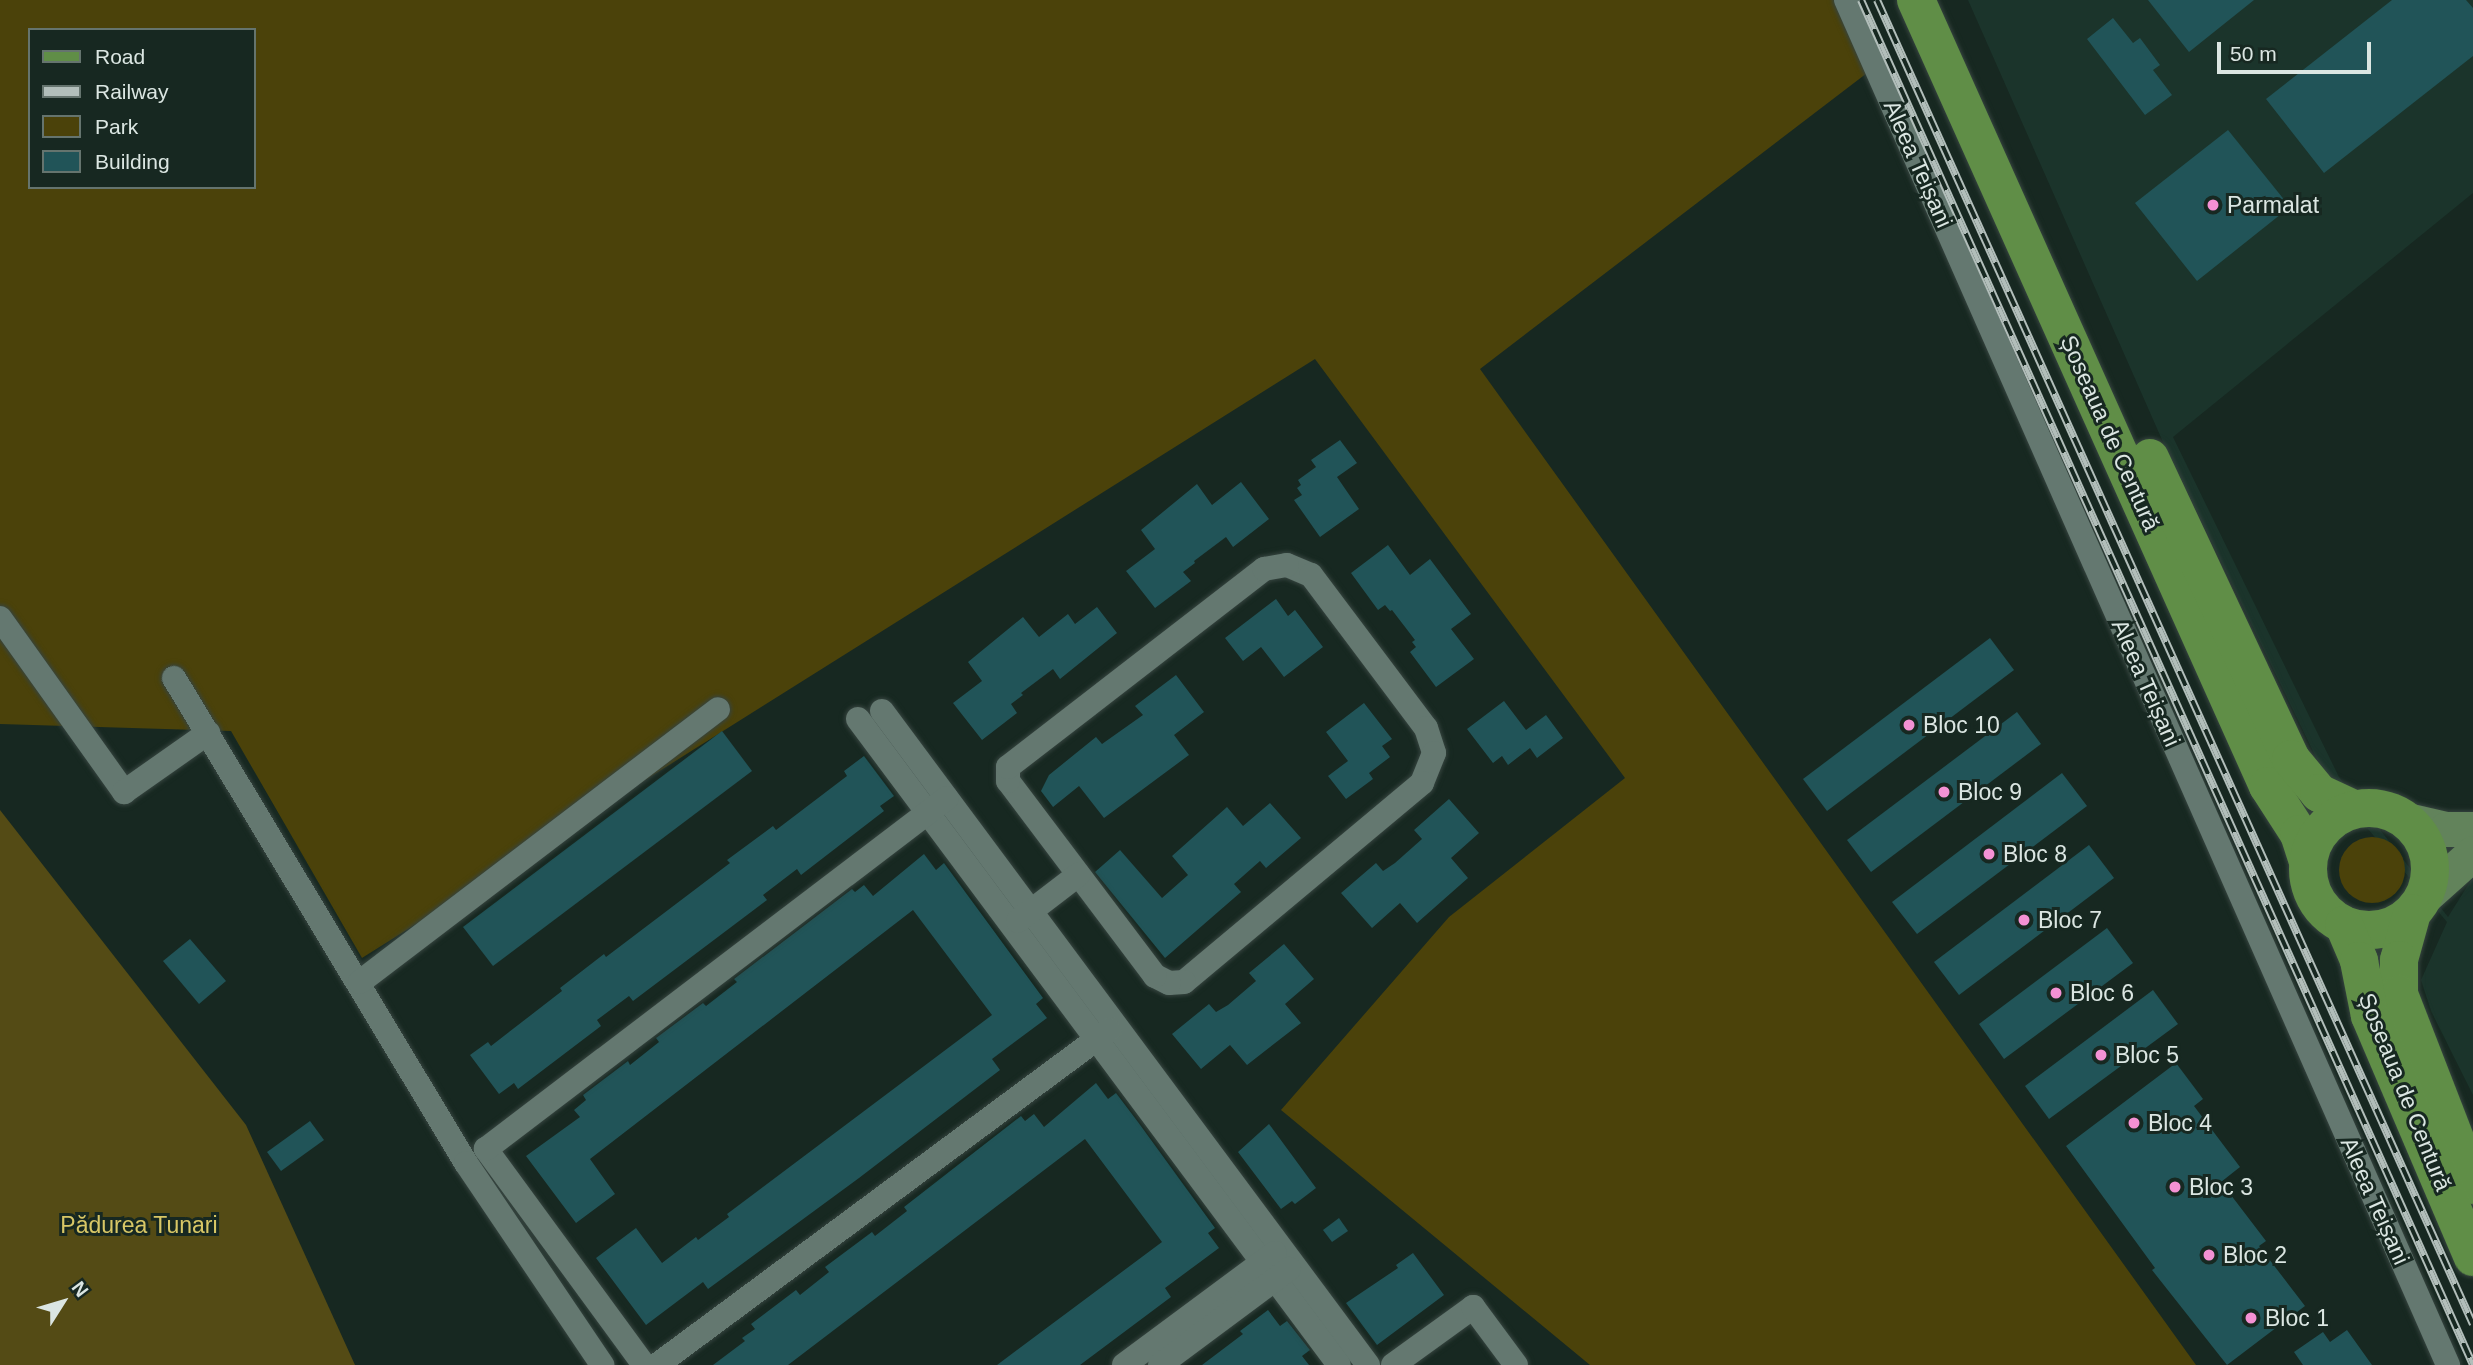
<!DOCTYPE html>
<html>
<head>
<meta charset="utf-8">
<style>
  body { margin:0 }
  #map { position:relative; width:2473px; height:1365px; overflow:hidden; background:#172821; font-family:Arial,sans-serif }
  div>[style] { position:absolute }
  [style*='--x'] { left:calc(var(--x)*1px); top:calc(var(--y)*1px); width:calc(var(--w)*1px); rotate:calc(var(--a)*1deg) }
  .built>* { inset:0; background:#1b342b }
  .green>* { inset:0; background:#4b420a }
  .round { border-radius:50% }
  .forest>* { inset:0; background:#544b15 }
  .building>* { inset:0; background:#215458 }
  .roads { filter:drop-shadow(0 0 2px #36443f) drop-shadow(0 0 2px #36443f) }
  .street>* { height:24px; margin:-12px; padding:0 12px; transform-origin:12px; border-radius:12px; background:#647870 }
  .secondary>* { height:35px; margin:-17.5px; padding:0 17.5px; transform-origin:17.5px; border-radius:17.5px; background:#62835b }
  .primary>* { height:38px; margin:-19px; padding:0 19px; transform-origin:19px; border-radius:19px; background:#608e47 }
  .primary>.ring { margin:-19px; padding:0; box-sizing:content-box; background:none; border:38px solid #608e47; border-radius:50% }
  .rail>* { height:8px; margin-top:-4px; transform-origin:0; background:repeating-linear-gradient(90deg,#172821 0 16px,#b2beba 0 32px); box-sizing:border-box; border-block:2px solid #b2beba }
  .dots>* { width:19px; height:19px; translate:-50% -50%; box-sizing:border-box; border:4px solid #172821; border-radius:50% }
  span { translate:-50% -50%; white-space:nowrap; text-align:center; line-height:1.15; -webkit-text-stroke:6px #172821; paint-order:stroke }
  .street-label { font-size:23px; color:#dbe6e2 }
  .poi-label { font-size:23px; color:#dbe6e2 }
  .left { translate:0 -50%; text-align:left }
  .park-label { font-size:23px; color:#d8c766 }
  .legend { position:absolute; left:28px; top:28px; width:228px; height:161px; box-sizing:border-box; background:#172821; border:2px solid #65746e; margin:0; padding:9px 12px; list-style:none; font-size:21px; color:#dbe6e2 }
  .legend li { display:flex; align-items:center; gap:14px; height:35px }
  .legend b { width:35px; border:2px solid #65746e }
  .north { position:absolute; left:28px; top:1267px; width:70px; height:70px; -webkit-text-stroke:5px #172821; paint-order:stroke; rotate:53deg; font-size:19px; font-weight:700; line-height:28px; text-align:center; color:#dbe6e2 }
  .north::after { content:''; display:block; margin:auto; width:24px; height:32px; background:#dbe6e2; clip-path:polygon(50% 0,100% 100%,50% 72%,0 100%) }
  .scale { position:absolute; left:2217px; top:42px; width:154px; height:32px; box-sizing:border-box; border:4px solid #dbe6e2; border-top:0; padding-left:9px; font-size:21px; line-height:24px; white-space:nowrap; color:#dbe6e2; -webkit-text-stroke:5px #172821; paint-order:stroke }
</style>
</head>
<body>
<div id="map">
  <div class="built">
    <i style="clip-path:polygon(1968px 0,2473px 0,2473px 193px,2173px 437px,2339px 777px,2448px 917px,2473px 877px,2473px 1095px,2431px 1011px,2421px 980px,2447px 922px,2328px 782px,2163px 442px)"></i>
  </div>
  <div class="green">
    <i style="clip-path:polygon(evenodd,0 0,1840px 0,1871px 70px,1480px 369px,2196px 1365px,1590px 1365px,1281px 1110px,1449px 917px,1625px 778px,1315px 359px,362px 958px,231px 731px,0 724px,0 0,30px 30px,254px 30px,254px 187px,30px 187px,30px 30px)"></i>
    <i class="round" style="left:2339px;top:837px;width:66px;height:66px"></i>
  </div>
  <div class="forest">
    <i style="clip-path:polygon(0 810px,246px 1125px,355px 1365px,0 1365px)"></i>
  </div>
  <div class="building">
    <i style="clip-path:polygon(2148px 0,2254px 0,2189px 52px)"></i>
    <i style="clip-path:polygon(2392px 0,2466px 0,2473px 8px,2473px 56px,2324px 173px,2266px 99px)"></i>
    <i style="clip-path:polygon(2113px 18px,2133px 43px,2140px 38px,2160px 65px,2153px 70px,2172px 95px,2145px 115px,2087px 39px)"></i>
    <i style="clip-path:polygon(2228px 130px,2290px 207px,2197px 281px,2135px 203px)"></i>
    <i style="clip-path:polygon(1340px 440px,1357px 463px,1337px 477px,1359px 509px,1320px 537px,1294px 500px,1302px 495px,1297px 488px,1301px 485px,1298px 480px,1316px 467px,1311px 460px)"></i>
    <i style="clip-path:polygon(1241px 482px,1269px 519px,1233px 547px,1226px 537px,1194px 561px,1195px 563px,1183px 572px,1191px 581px,1155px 608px,1126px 571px,1155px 549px,1141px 530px,1197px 484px,1212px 505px)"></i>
    <i style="clip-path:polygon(1388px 545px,1410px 575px,1430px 559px,1471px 614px,1451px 629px,1474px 659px,1436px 687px,1410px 652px,1416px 647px,1412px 642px,1415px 640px,1392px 610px,1390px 611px,1385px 605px,1378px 610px,1351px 573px)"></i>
    <i style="clip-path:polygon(1276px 599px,1288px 616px,1295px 610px,1323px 647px,1284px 677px,1261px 647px,1243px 661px,1225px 638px)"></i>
    <i style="clip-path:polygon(1097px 607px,1117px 633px,1060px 679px,1053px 669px,1021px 693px,1023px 695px,1011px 704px,1017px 713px,982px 740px,953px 703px,982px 681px,968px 662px,1023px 617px,1039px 637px,1068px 614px,1075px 624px)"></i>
    <i style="clip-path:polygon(1990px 638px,2014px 670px,1827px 811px,1803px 779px)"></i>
    <i style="clip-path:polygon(1176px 675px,1204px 712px,1174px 735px,1189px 755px,1104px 818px,1079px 786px,1053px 807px,1041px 791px,1049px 775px,1096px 737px,1102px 744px,1143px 715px,1135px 706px)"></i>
    <i style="clip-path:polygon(1504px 701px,1526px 730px,1546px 715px,1563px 738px,1537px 758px,1530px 748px,1508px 765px,1502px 756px,1493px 763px,1467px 729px)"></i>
    <i style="clip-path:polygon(1364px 703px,1392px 739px,1382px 746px,1390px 757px,1369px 773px,1373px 779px,1346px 799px,1328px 776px,1348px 761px,1326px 732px)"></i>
    <i style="clip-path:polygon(2017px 712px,2041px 744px,1871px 872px,1847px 840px)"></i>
    <i style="clip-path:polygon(722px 731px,752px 771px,493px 966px,463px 927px)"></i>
    <i style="clip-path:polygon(864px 756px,894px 796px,880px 806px,884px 811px,801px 875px,797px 869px,763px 895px,767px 900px,633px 1001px,629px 996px,597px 1020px,601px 1026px,518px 1089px,514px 1083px,499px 1094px,470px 1055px,488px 1042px,491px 1046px,562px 991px,560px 988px,604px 954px,606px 957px,730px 863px,727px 860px,773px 826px,776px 830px,847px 776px,844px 771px)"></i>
    <i style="clip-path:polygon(2062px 773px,2087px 806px,1917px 934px,1892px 902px)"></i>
    <i style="clip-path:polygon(1449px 799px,1479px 833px,1451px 858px,1468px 878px,1417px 923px,1400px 903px,1372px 928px,1341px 893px,1376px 863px,1383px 871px,1395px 863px,1422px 839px,1414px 830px)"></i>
    <i style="clip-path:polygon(1270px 803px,1301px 838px,1266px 868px,1260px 861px,1234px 884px,1241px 892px,1165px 958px,1095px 872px,1120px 850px,1162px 898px,1188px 875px,1172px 856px,1227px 807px,1243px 826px)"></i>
    <i style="clip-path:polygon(2089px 845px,2114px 878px,1959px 995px,1934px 962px)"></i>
    <i style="clip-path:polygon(924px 854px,936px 870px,944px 863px,1043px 998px,1036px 1004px,1047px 1018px,992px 1059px,1000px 1070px,859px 1178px,708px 1289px,703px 1282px,646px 1325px,596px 1258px,636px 1228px,662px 1263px,696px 1237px,698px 1240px,729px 1217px,727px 1214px,992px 1015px,913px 910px,590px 1159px,615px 1194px,576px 1223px,526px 1156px,580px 1117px,574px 1110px,586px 1100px,583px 1095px,628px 1061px,630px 1065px,659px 1042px,656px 1038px,703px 1003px,706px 1006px,737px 982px,734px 979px,852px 889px,855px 892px,864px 885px,873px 896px)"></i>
    <i style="clip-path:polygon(2107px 928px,2133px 963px,2004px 1059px,1979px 1024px)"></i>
    <i style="clip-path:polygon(190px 939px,226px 981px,199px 1004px,163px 961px)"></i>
    <i style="clip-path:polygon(1284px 944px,1314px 979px,1285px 1004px,1301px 1023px,1247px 1065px,1230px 1045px,1201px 1069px,1172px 1034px,1209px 1004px,1216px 1012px,1228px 1005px,1256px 981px,1249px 973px)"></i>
    <i style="clip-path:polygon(2153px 990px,2178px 1024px,2049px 1119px,2025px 1086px)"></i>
    <i style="clip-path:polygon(2176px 1063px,2203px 1099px,2194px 1106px,2240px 1167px,2221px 1182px,2266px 1241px,2259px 1246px,2305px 1306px,2227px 1365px,2152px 1270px,2155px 1268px,2066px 1146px)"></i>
    <i style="clip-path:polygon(1096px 1083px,1108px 1099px,1116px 1093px,1138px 1122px,1215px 1228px,1208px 1233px,1219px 1248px,1165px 1288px,1171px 1297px,1080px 1365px,997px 1365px,1162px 1242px,1085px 1139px,788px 1365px,713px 1365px,745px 1341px,742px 1338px,755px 1329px,751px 1324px,796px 1290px,800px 1295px,829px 1272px,825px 1267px,872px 1232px,875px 1236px,907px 1211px,904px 1207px,1021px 1116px,1025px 1121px,1034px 1114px,1044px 1127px)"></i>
    <i style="clip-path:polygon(310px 1121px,324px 1140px,281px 1171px,267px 1152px)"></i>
    <i style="clip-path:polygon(1269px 1124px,1316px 1188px,1295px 1204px,1292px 1201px,1281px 1209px,1238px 1152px)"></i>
    <i style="clip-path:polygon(1339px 1218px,1348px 1231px,1332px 1242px,1323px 1230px)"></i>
    <i style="clip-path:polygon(1413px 1253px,1444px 1295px,1377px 1345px,1346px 1303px,1398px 1268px,1396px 1265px)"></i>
    <i style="clip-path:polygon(1268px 1310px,1280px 1326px,1287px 1321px,1310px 1350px,1302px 1356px,1309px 1365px,1202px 1365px,1243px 1334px,1240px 1331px)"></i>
    <i style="clip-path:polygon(2347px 1330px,2372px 1365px,2303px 1365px,2294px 1352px,2323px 1332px,2330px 1342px)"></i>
  </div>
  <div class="roads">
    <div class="street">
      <i style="--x:1846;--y:0;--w:1492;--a:66.2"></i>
      <i style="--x:1287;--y:565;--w:26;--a:23"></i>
      <i style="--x:1311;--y:575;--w:191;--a:53.1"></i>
      <i style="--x:1426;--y:728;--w:26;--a:72"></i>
      <i style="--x:1434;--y:753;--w:32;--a:112"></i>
      <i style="--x:1422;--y:783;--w:310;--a:140.1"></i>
      <i style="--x:1184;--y:982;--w:15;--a:176"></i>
      <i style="--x:1169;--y:983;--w:16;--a:-153"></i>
      <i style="--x:1155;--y:976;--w:244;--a:-127"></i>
      <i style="--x:1008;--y:781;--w:14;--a:-90"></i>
      <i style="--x:1008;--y:767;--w:324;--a:-37.7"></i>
      <i style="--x:1264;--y:569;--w:23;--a:-10"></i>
      <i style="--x:0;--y:618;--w:214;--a:54.5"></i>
      <i style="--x:124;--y:792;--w:103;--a:-35.1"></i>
      <i style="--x:174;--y:678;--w:566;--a:58.95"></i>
      <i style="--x:466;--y:1163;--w:244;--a:56"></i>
      <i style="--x:882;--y:711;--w:815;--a:53.38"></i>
      <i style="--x:858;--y:719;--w:805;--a:53.33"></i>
      <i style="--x:1018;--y:921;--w:76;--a:-37.5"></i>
      <i style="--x:360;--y:982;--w:450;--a:-37.3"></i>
      <i style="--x:644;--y:1365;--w:268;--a:-126.2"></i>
      <i style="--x:486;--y:1149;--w:579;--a:-37.29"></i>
      <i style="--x:657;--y:1365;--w:563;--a:-36.54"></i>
      <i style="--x:1124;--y:1365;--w:188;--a:-36.6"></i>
      <i style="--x:1160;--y:1365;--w:161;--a:-36.7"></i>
      <i style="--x:1393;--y:1365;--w:99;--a:-35.9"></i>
      <i style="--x:1473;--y:1307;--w:72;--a:53.4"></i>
    </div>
    <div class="secondary">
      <i style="--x:2407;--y:820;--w:40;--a:13"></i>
      <i style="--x:2446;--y:829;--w:27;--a:0"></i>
      <i style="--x:2424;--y:897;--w:66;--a:-41.9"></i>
    </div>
    <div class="primary">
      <i style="--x:1916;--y:0;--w:861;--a:65.88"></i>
      <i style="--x:2268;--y:786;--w:57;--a:57.1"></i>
      <i style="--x:2299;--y:834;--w:29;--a:72"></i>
      <i style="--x:2150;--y:458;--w:332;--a:64.9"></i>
      <i style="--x:2291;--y:759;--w:44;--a:50.5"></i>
      <i style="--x:2319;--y:793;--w:38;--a:25"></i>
      <i class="ring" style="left:2308px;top:808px;width:84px;height:84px"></i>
      <i style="--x:2412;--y:913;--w:49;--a:105.5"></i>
      <i style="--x:2399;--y:960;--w:34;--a:90"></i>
      <i style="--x:2399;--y:994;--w:205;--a:68.8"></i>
      <i style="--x:2344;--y:925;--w:39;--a:67"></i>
      <i style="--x:2359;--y:961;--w:56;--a:78.7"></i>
      <i style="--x:2370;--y:1016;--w:262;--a:66.9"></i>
    </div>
  </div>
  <div class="rail">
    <i style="--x:1861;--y:0;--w:1496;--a:65.85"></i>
    <i style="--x:1877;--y:0;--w:1452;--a:65.77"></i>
  </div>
  <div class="dots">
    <i style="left:2213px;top:205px;background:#f491d4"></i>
    <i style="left:1909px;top:725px;background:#f491d4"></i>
    <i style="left:1944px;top:792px;background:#f491d4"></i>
    <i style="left:1989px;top:854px;background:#f491d4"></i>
    <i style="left:2024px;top:920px;background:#f491d4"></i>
    <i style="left:2056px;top:993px;background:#f491d4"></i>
    <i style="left:2101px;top:1055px;background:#f491d4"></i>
    <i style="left:2134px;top:1123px;background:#f491d4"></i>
    <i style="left:2175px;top:1187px;background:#f491d4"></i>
    <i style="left:2209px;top:1255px;background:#f491d4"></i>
    <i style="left:2251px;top:1318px;background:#f491d4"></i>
  </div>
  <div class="street-label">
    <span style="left:1918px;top:164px;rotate:66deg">Aleea Teișani</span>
    <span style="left:2110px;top:433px;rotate:66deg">Șoseaua de Centură</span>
    <span style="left:2146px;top:683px;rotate:66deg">Aleea Teișani</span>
    <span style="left:2405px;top:1092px;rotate:68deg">Șoseaua de Centură</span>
    <span style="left:2375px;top:1201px;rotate:66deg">Aleea Teișani</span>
  </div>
  <div class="poi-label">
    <span class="left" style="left:2227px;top:205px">Parmalat</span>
    <span class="left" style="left:1923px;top:725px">Bloc 10</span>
    <span class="left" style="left:1958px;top:792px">Bloc 9</span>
    <span class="left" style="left:2003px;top:854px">Bloc 8</span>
    <span class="left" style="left:2038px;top:920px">Bloc 7</span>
    <span class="left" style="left:2070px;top:993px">Bloc 6</span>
    <span class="left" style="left:2115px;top:1055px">Bloc 5</span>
    <span class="left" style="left:2148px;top:1123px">Bloc 4</span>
    <span class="left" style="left:2189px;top:1187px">Bloc 3</span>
    <span class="left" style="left:2223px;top:1255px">Bloc 2</span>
    <span class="left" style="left:2265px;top:1318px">Bloc 1</span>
  </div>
  <div class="park-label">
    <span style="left:139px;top:1225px">Pădurea Tunari</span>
  </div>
  <ul class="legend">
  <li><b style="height:9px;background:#608e47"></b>Road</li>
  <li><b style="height:9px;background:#b2beba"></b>Railway</li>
  <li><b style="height:19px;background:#4b420a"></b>Park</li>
  <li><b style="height:19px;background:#215458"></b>Building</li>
  </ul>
  <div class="north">N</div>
  <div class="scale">50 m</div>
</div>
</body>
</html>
